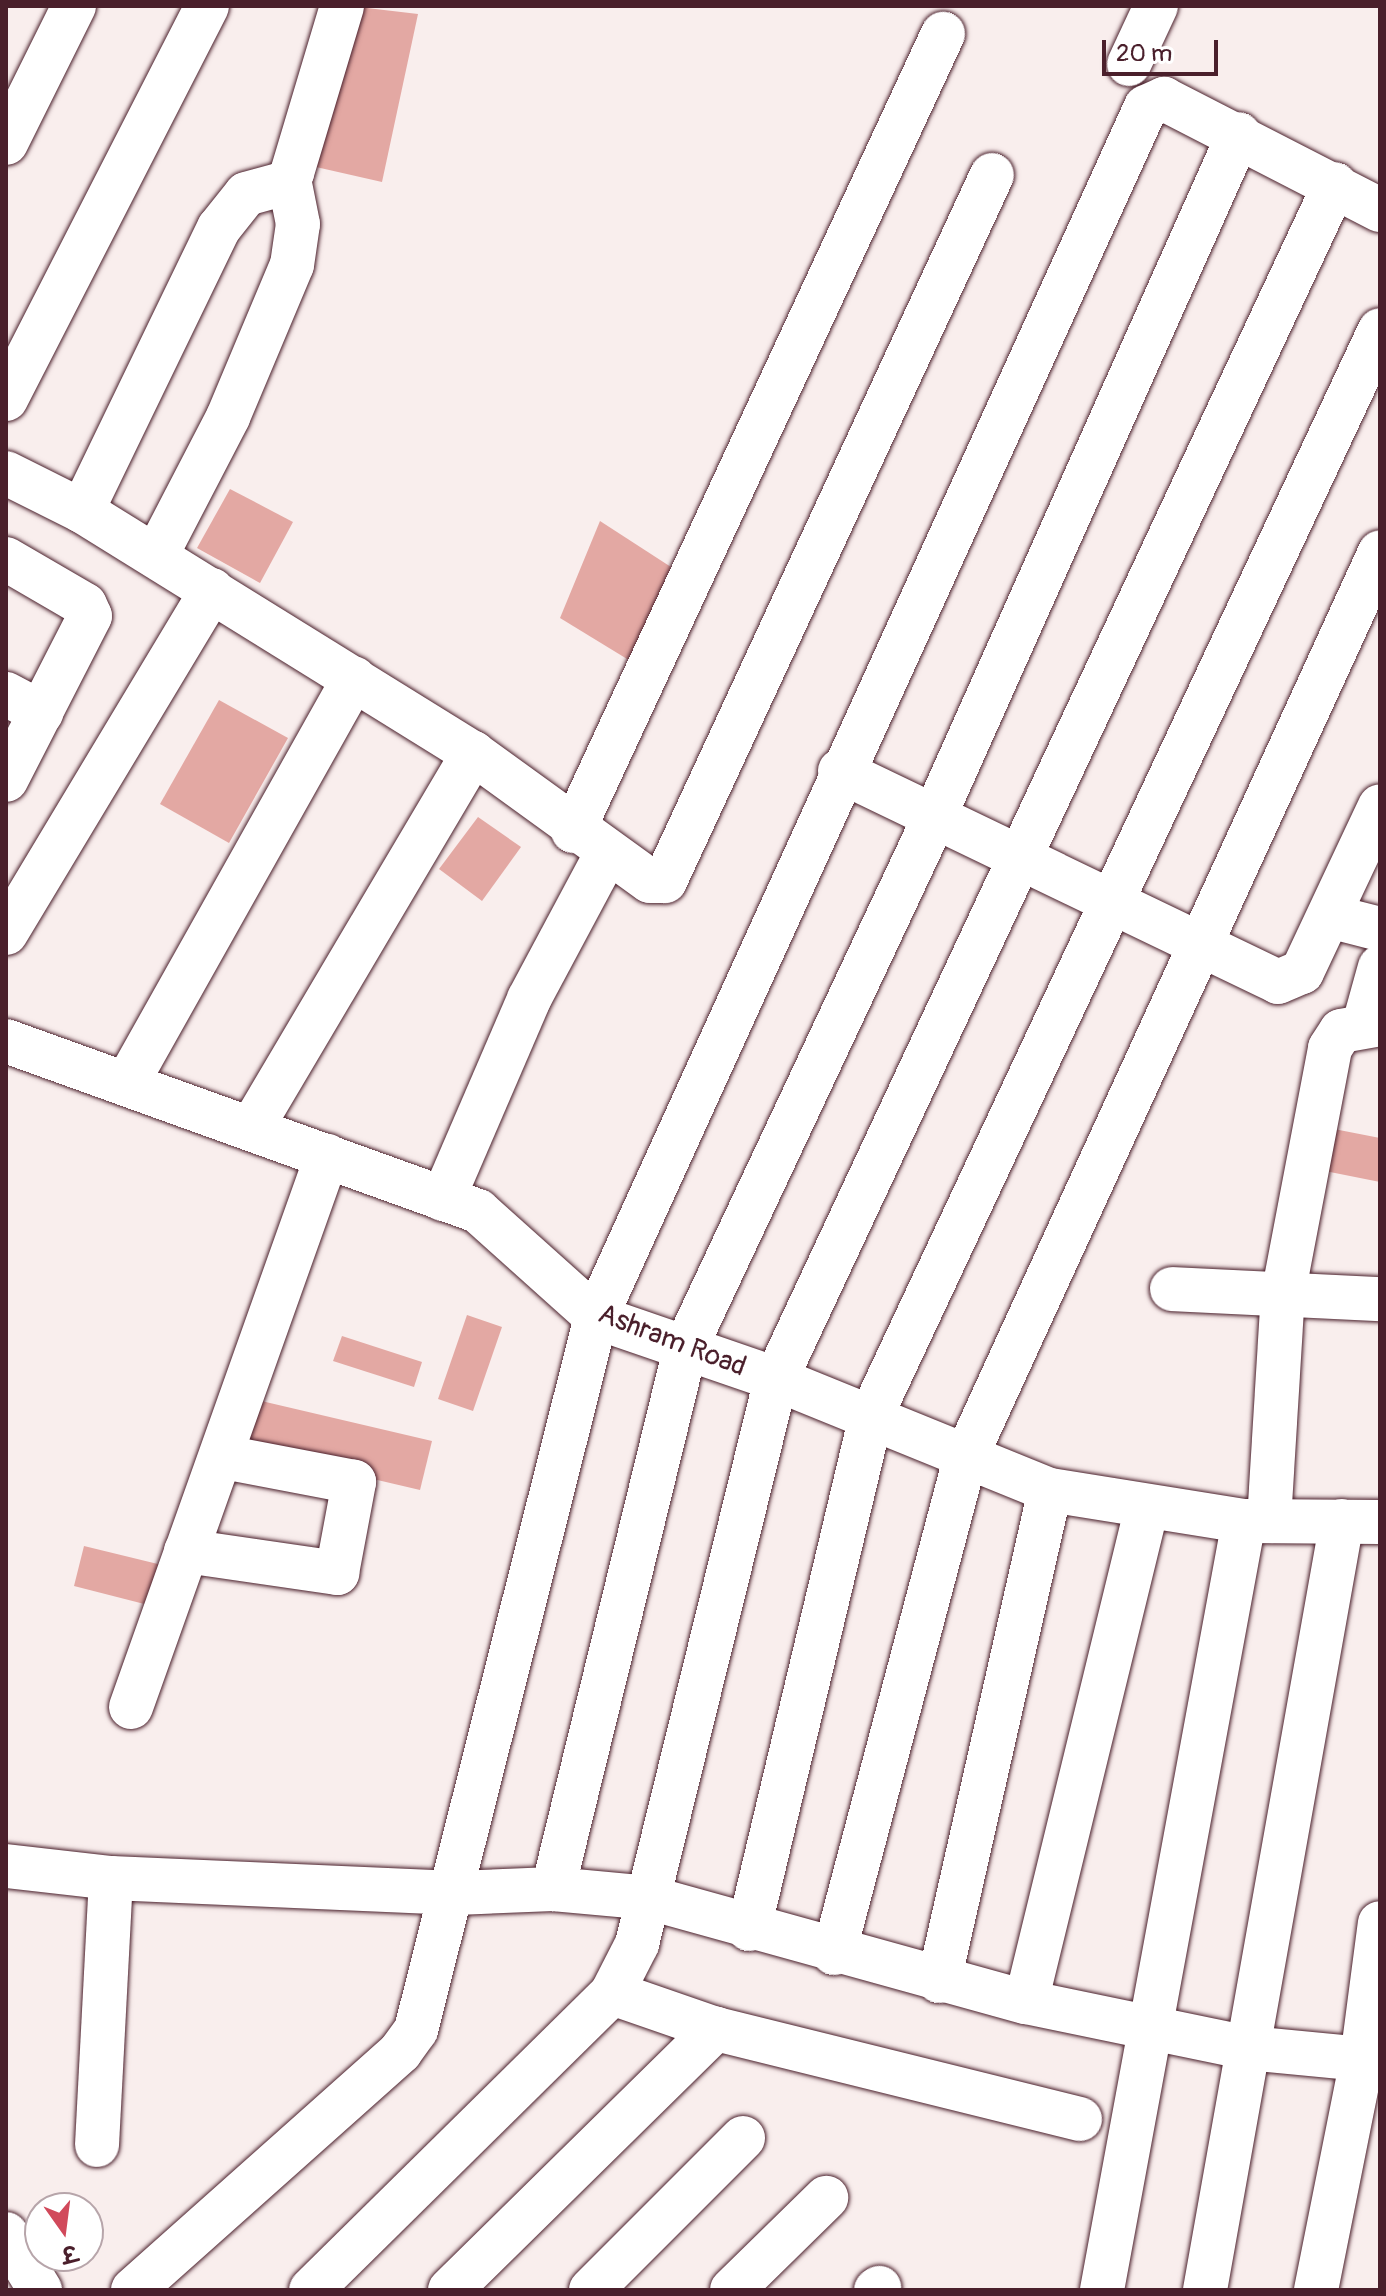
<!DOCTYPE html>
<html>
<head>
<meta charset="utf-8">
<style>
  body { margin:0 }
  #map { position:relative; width:1386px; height:2296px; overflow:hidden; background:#f9eeed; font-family:Pangolin,"Playpen Sans Deva",sans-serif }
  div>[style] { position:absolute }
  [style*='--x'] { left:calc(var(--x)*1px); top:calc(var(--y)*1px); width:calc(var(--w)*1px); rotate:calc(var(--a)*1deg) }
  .building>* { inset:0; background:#e3a8a3 }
  .roads { filter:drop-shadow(0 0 2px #4a1f2b) drop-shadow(0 0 2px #4a1f2b) }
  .minor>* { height:44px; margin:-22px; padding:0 22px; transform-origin:22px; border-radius:22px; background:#fff }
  span { translate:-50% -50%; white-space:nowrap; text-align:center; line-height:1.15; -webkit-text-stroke:6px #fff; paint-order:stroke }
  .street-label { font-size:28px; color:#4a1f2b }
  .frame { position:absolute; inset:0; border:8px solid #4a1f2b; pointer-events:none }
  .north { position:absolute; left:24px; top:2192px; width:80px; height:80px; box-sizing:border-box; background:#fff; border:2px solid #b7a5aa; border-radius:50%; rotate:166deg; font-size:22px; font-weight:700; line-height:32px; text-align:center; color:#4a1f2b }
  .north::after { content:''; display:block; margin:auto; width:28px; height:36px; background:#d1495b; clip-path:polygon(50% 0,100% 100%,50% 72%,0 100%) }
  .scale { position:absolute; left:1102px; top:40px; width:116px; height:36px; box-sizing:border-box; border:4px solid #4a1f2b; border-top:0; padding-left:10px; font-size:24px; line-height:28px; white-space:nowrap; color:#4a1f2b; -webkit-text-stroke:6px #fff; paint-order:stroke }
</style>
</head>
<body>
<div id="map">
  <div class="building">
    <i style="clip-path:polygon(350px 6px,418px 14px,382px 182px,316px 167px)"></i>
    <i style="clip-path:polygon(230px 489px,293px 522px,260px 583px,197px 548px)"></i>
    <i style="clip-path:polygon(600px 521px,671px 567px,632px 662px,560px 618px)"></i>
    <i style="clip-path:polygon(219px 700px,288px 738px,229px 843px,160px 804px)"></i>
    <i style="clip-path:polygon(478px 817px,521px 847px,482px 901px,439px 869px)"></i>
    <i style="clip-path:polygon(1334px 1129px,1380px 1138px,1380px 1182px,1325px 1171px)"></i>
    <i style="clip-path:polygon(467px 1315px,502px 1327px,473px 1411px,438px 1399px)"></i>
    <i style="clip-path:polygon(342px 1336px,422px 1362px,414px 1387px,333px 1361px)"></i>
    <i style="clip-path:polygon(249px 1398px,432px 1441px,420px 1490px,237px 1447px)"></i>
    <i style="clip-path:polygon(84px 1546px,166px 1566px,156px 1607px,74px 1586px)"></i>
  </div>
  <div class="roads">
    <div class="minor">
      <i style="--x:1129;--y:64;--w:64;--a:-65"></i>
      <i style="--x:6;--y:143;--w:153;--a:-63.6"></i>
      <i style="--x:6;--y:399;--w:441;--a:-62.9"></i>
      <i style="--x:6;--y:473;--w:85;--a:26.6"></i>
      <i style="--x:82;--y:511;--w:460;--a:31.8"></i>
      <i style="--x:473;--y:753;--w:218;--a:35.9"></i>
      <i style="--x:650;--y:881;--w:15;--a:0"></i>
      <i style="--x:665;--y:881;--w:778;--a:-65.15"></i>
      <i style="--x:82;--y:511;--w:314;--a:-64.2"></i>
      <i style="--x:219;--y:228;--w:43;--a:-51.5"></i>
      <i style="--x:246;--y:194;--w:41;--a:-15.4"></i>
      <i style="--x:286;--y:183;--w:12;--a:-59"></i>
      <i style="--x:292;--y:173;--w:174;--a:-73.3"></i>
      <i style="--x:156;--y:556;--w:157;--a:-62.6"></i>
      <i style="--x:228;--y:417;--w:165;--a:-67.2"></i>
      <i style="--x:292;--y:265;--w:41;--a:-81.7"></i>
      <i style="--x:298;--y:224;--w:46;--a:-101.3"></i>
      <i style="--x:6;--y:559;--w:91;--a:30.2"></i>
      <i style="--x:85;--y:605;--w:12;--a:66"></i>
      <i style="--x:90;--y:616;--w:184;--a:117.1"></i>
      <i style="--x:6;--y:694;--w:40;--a:28"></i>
      <i style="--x:840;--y:771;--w:486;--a:25.7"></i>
      <i style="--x:1278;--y:982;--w:26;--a:-23"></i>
      <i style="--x:1302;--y:972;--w:183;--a:-64.8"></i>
      <i style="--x:573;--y:831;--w:879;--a:-65.1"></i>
      <i style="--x:1329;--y:916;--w:53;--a:14.3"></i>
      <i style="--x:6;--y:933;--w:400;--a:-59"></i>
      <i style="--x:1365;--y:1021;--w:56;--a:-74.5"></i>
      <i style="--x:6;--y:1041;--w:502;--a:19.81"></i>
      <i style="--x:478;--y:1211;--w:159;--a:41.9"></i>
      <i style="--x:596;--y:1317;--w:190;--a:19"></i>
      <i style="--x:776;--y:1379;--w:296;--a:22.1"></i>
      <i style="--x:1050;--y:1490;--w:196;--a:9.1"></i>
      <i style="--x:1244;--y:1521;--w:136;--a:0.4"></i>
      <i style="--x:127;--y:1083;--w:464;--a:-60.7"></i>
      <i style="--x:251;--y:1129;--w:437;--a:-59.4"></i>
      <i style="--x:443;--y:1199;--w:218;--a:-66.7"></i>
      <i style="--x:529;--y:999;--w:166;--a:-61.9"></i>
      <i style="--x:1172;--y:1289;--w:208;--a:2.8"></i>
      <i style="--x:1269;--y:1521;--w:226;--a:-86.5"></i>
      <i style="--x:1283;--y:1295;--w:251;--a:-79.2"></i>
      <i style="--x:1330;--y:1048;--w:20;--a:-57"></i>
      <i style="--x:1341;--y:1031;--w:40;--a:-10"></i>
      <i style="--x:186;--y:1551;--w:153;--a:8.3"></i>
      <i style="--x:337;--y:1573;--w:93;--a:-79.4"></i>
      <i style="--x:354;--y:1482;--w:132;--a:-169.1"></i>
      <i style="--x:131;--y:1707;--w:585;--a:-70.42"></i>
      <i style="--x:6;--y:1866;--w:106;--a:6.5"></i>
      <i style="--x:111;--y:1878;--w:345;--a:2.5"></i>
      <i style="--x:456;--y:1893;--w:97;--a:-2.4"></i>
      <i style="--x:553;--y:1889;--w:97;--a:5.3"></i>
      <i style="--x:650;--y:1898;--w:390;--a:15.5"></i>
      <i style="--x:1026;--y:2002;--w:227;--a:11.7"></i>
      <i style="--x:1248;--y:2048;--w:115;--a:5.5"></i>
      <i style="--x:553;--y:1889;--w:556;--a:-76.26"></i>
      <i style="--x:685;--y:1349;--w:560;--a:-64.85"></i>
      <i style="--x:923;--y:842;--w:775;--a:-65.95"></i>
      <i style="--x:749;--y:1929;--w:527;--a:-76.62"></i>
      <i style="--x:871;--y:1416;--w:1199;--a:-64.89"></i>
      <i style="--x:834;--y:1953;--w:511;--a:-75.15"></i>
      <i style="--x:965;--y:1459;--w:997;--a:-65.41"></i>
      <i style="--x:939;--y:1981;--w:503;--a:-77.26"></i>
      <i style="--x:612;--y:1993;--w:110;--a:19.1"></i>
      <i style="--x:716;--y:2029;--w:375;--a:13.9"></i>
      <i style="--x:1026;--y:2002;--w:505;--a:-76.27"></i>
      <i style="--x:97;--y:2145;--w:267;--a:-87"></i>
      <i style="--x:6;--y:2234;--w:66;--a:58.7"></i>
      <i style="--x:133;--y:2290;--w:358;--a:-41.7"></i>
      <i style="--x:400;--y:2052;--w:27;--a:-54"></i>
      <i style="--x:416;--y:2030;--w:735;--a:-75.83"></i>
      <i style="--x:596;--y:1317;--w:1329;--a:-65.56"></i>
      <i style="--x:1146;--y:107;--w:20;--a:-24"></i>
      <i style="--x:1164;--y:99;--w:243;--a:27.2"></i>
      <i style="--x:311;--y:2290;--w:423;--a:-44.6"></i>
      <i style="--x:612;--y:1993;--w:55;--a:-63"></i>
      <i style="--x:637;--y:1944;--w:582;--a:-76.18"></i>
      <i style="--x:776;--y:1379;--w:1319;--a:-64.93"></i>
      <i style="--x:450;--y:2290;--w:373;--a:-44.5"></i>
      <i style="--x:591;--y:2290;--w:215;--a:-45"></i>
      <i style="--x:732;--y:2290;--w:132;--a:-44.4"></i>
      <i style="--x:876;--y:2290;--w:4;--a:-34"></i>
      <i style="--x:1102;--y:2290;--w:782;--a:-79.54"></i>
      <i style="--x:1205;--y:2290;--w:781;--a:-79.9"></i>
      <i style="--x:1316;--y:2290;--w:236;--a:-78.7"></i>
      <i style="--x:1362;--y:2059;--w:137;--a:-82.5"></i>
    </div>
  </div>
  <div class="street-label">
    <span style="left:672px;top:1341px;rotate:21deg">Ashram Road</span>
  </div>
  <div class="frame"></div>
  <div class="north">उ</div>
  <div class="scale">20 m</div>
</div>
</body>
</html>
